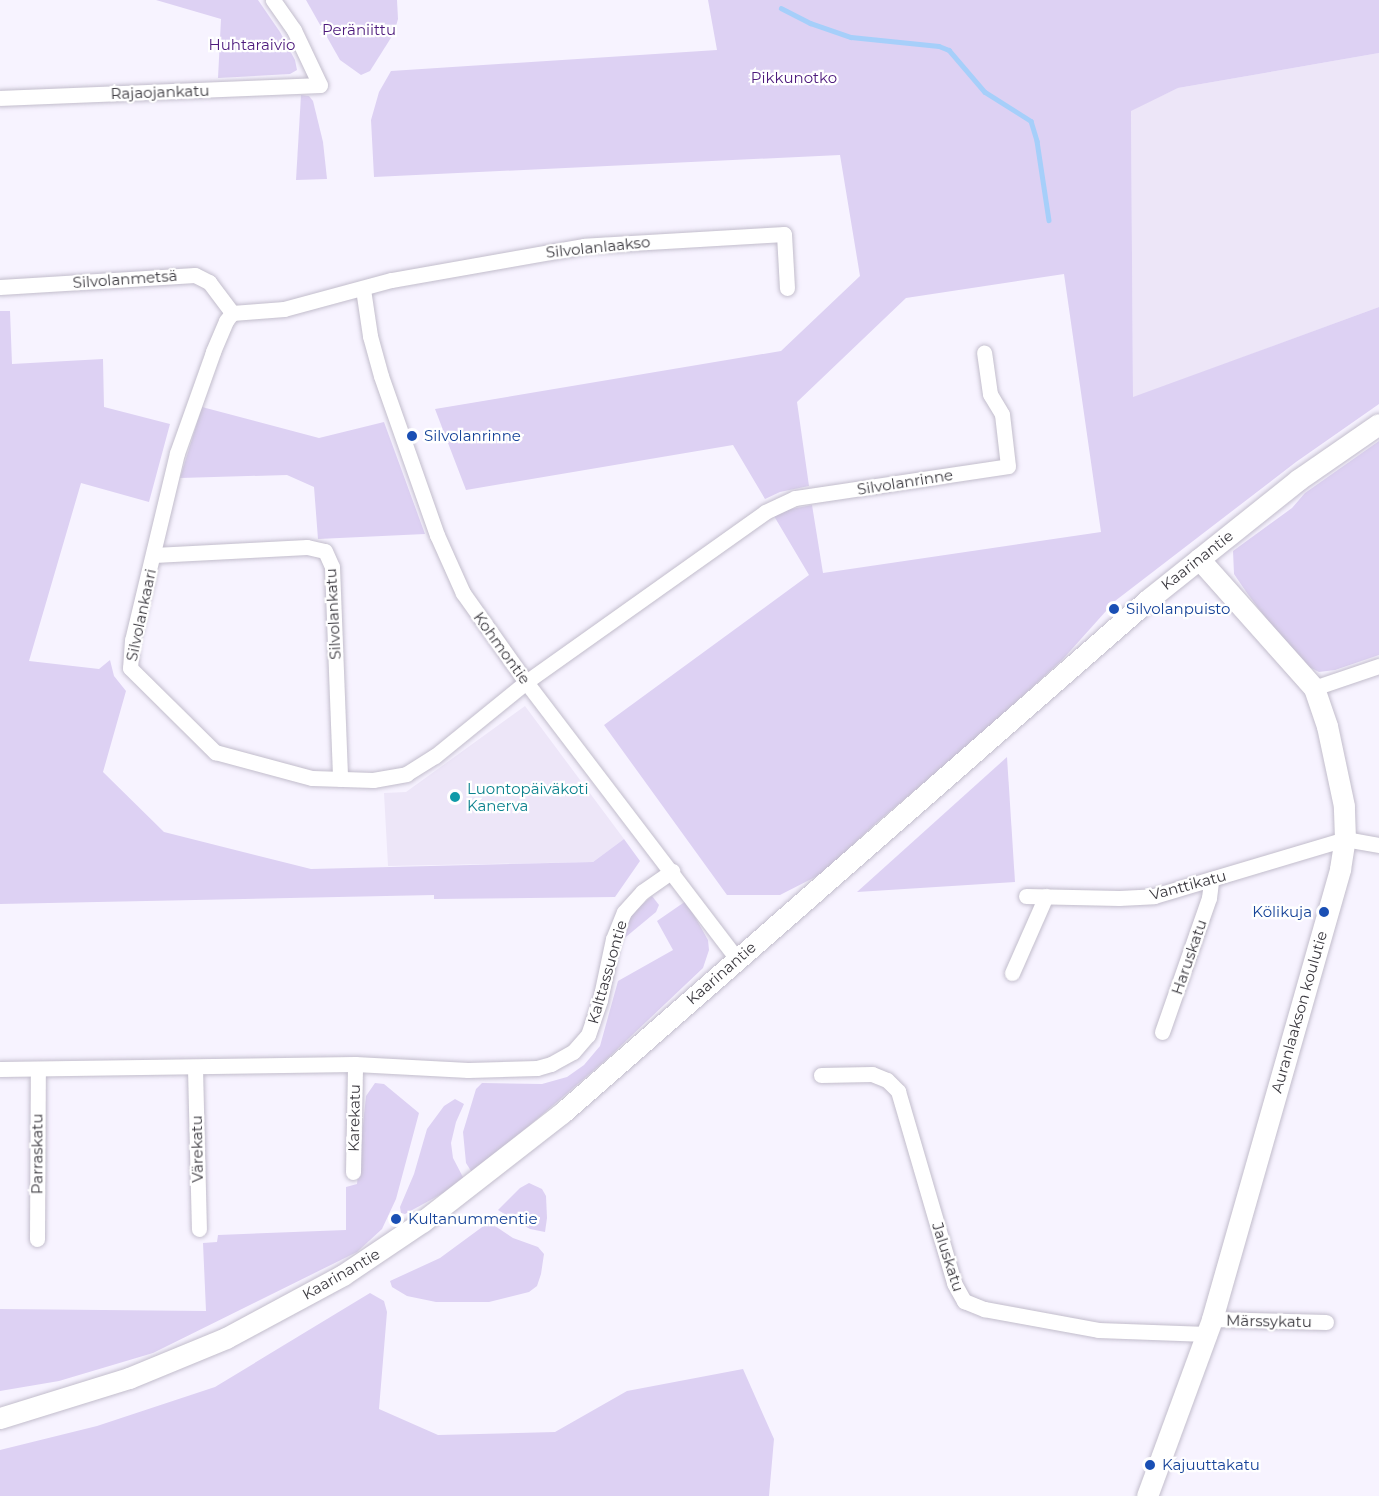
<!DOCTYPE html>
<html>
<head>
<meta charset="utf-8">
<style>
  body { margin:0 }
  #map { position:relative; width:1379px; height:1496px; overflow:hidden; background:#f7f3ff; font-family:Montserrat,sans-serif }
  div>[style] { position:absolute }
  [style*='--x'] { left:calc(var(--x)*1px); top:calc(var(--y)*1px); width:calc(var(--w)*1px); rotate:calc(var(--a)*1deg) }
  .built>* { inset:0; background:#ede6f8 }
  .green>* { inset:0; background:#ddd1f3 }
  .stream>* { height:4.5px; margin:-2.25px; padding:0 2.25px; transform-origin:2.25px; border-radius:2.25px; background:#a6cffa }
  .roads { filter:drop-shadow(0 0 2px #c2bdcc) drop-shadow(0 0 2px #c2bdcc) }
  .street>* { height:15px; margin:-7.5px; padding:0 7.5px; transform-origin:7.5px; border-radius:7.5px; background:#fff }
  .secondary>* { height:21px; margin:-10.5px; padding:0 10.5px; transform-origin:10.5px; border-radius:10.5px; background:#fff }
  .dots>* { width:16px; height:16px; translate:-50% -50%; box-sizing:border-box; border:3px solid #fff; border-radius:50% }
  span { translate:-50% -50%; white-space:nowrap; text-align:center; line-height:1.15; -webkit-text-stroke:4.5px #fff; paint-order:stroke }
  .park-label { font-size:15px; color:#4d1a7c }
  .street-label { font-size:15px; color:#3c3a40 }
  .transit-label { font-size:15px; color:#164399 }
  .left { translate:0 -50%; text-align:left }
  .right { translate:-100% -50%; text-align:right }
  .culture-label { font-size:15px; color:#0d838f }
</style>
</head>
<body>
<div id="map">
  <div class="built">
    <i style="clip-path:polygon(1379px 53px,1379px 307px,1133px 398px,1131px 110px,1178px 88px)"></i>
    <i style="clip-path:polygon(525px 706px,624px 839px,593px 862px,388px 866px,384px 793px,406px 792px)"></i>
  </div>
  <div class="green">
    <i style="clip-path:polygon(156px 0,258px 0,280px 32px,295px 60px,297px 70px,290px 74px,218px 78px,221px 19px)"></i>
    <i style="clip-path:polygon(306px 0,397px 0,398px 19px,394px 33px,370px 71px,361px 75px,340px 60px)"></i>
    <i style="clip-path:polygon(708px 0,1379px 0,1379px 53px,1178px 88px,1131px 111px,1133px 397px,1379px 307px,1379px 404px,1296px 462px,1115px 601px,1063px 659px,970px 744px,876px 823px,823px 873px,780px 895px,727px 895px,604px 725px,809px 575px,774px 516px,786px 510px,812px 505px,823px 573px,1101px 532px,1064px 274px,906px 298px,797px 402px,809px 486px,780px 492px,765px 499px,733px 445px,466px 490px,435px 409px,781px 351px,860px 276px,840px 155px,374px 177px,371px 120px,379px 92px,391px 71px,717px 50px)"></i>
    <i style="clip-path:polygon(301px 95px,309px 96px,313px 101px,323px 142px,327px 179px,296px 180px)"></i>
    <i style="clip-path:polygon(0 311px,10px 311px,12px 364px,103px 359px,104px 407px,170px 424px,149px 502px,81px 483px,29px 661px,99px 669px,110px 660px,114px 676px,126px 691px,103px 772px,164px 832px,311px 869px,593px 862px,624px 839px,640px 861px,615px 897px,434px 899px,434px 895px,0 904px)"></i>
    <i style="clip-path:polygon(202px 407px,319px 438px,384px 422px,425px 534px,318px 539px,314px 487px,287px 475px,180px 478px)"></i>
    <i style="clip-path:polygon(1379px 441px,1379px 655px,1335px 670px,1319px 672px,1299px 662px,1247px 593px,1234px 574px,1233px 551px,1292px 508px,1305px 493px)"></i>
    <i style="clip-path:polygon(1007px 757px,1015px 882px,857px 892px)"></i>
    <i style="clip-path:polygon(652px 896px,659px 905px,656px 912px,621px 941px,625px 926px,635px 911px)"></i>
    <i style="clip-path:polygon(686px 901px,708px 940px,709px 950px,703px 968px,608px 1058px,473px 1174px,466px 1163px,463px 1132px,476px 1089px,482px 1083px,542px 1084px,567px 1077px,584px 1065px,600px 1046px,618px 981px,673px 950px,657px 921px)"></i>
    <i style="clip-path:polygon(375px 1083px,384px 1084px,419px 1113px,396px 1199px,382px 1229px,357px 1252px,153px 1353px,59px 1381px,0 1391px,0 1309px,206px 1311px,203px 1243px,217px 1242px,218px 1235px,346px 1230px,346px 1187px,357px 1184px,366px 1096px)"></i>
    <i style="clip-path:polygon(455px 1099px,464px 1104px,456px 1122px,451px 1143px,453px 1158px,465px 1181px,405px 1214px,401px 1213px,400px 1207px,414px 1174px,427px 1129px,444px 1106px)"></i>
    <i style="clip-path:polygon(529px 1183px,542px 1189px,546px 1196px,547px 1218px,545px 1232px,530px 1229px,498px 1210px,520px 1188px)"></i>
    <i style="clip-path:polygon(489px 1222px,513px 1238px,538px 1247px,544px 1254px,541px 1274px,537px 1286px,529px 1292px,489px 1302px,436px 1302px,407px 1296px,392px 1287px,390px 1281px,440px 1258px)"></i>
    <i style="clip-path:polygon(370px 1293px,384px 1301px,387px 1312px,379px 1409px,438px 1435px,555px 1432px,627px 1391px,743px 1369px,774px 1439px,769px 1496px,0 1496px,0 1450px,97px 1426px,215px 1387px)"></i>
  </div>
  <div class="stream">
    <i style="--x:781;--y:8;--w:33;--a:27"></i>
    <i style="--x:810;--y:23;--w:43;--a:18.9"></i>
    <i style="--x:851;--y:37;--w:88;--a:5.8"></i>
    <i style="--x:939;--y:46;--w:11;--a:22"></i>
    <i style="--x:949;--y:50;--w:55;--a:49.4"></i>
    <i style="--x:985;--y:92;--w:54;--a:32.2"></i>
    <i style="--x:1031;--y:121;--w:21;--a:73"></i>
    <i style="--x:1037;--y:141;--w:80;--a:81.4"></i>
  </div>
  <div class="roads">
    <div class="street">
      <i style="--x:0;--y:98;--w:320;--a:-2.3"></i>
      <i style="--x:320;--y:85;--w:61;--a:-115.3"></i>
      <i style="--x:294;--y:30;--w:37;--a:-125"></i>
      <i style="--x:0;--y:287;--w:195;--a:-3.5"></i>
      <i style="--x:195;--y:275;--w:16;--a:27"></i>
      <i style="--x:209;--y:282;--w:39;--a:53"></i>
      <i style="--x:787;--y:288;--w:54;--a:-93.2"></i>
      <i style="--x:784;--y:234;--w:200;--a:176.6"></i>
      <i style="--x:584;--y:246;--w:196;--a:170"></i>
      <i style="--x:391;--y:280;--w:111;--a:164.8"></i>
      <i style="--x:284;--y:309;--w:52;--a:175.6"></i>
      <i style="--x:232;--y:313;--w:10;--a:127"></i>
      <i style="--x:226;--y:321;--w:34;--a:113"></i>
      <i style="--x:213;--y:352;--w:107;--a:109.6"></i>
      <i style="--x:177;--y:453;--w:192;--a:103.5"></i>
      <i style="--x:132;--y:640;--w:28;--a:94"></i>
      <i style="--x:130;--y:668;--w:120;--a:44.7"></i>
      <i style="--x:215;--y:752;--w:100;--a:15"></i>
      <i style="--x:312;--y:778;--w:61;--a:1.9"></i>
      <i style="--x:373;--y:780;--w:34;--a:-10"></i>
      <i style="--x:406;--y:774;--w:34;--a:-32"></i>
      <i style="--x:435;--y:756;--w:117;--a:-39.1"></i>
      <i style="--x:526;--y:682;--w:293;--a:-35.4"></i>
      <i style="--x:765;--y:512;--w:33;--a:-25"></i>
      <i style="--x:795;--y:498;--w:215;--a:-8.5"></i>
      <i style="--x:1008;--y:466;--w:52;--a:-96.6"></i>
      <i style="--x:1002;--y:414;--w:23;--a:-121"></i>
      <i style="--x:990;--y:394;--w:42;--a:-98.1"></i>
      <i style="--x:363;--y:289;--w:48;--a:81.5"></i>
      <i style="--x:370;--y:336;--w:41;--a:74.6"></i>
      <i style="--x:381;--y:376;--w:169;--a:70.6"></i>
      <i style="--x:437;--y:535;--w:64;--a:65.9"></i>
      <i style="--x:463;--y:593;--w:109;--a:54.7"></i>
      <i style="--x:526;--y:682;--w:348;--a:52.7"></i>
      <i style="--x:154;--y:555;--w:153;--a:-3"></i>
      <i style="--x:307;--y:547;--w:18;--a:13"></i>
      <i style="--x:325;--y:551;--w:17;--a:66"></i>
      <i style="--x:332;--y:567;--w:212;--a:87.8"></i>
      <i style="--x:1314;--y:688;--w:69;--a:-18.7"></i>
      <i style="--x:1026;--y:896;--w:93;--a:1.2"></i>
      <i style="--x:1119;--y:898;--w:35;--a:-3"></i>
      <i style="--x:1154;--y:896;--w:199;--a:-16.6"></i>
      <i style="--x:1345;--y:839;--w:35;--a:10"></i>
      <i style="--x:1012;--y:973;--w:84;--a:-66.2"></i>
      <i style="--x:1162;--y:1032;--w:142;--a:-70.7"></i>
      <i style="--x:1209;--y:898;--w:17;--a:-83"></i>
      <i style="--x:195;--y:1068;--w:161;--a:88.6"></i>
      <i style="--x:0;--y:1069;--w:355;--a:-0.8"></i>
      <i style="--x:355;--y:1064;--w:113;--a:3"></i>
      <i style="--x:468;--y:1070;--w:69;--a:-1.7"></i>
      <i style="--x:537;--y:1068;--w:15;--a:-16"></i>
      <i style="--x:551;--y:1064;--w:25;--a:-29"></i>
      <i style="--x:573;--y:1052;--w:23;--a:-49"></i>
      <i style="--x:588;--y:1035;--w:37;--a:-71"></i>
      <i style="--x:600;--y:1000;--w:62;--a:-78"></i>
      <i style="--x:613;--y:939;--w:29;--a:-68"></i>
      <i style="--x:624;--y:912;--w:27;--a:-48"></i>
      <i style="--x:642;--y:892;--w:37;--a:-35"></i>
      <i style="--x:821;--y:1075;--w:51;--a:-1.1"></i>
      <i style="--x:872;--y:1074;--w:16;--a:22"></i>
      <i style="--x:887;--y:1080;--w:16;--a:45"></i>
      <i style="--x:898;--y:1091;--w:200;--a:73.7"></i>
      <i style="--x:954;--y:1283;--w:21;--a:61"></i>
      <i style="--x:964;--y:1301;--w:22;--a:22"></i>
      <i style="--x:984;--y:1309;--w:116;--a:10.4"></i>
      <i style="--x:1098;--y:1330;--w:109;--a:2.1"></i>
      <i style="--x:353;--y:1172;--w:108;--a:-88.9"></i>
      <i style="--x:37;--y:1239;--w:170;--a:-89.7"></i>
      <i style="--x:1212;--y:1319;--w:114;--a:1.5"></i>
    </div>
    <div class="secondary">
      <i style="--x:0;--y:1418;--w:135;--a:-17.2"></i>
      <i style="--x:129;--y:1378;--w:105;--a:-22.4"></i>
      <i style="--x:226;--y:1338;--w:133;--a:-28.3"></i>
      <i style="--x:343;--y:1275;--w:95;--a:-33.9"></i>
      <i style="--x:422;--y:1222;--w:177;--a:-37.9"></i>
      <i style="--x:562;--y:1113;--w:780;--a:-41.21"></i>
      <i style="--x:1149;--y:599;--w:191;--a:-38.6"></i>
      <i style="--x:1298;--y:480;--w:98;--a:-34.7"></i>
      <i style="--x:1147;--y:1496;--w:189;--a:-69.8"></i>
      <i style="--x:1212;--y:1319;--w:468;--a:-74.1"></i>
      <i style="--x:1340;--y:869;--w:30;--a:-81"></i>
      <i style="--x:1345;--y:839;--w:33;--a:-92"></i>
      <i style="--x:1344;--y:806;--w:82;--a:-102"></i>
      <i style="--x:1327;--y:726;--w:40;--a:-108.9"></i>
      <i style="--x:1314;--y:688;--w:173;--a:-131.7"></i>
    </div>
  </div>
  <div class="dots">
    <i style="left:412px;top:436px;background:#1a4fb4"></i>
    <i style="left:1114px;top:609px;background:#1a4fb4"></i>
    <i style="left:455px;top:797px;background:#0f9aa8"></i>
    <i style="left:1324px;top:912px;background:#1a4fb4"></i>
    <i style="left:396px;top:1219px;background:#1a4fb4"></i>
    <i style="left:1150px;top:1465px;background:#1a4fb4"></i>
  </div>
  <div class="park-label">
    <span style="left:359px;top:30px">Peräniittu</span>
    <span style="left:252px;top:45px">Huhtaraivio</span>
    <span style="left:794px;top:78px">Pikkunotko</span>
  </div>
  <div class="street-label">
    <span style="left:160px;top:92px;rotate:-2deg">Rajaojankatu</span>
    <span style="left:598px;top:247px;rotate:-6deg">Silvolanlaakso</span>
    <span style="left:125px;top:279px;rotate:-4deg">Silvolanmetsä</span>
    <span style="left:905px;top:482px;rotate:-9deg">Silvolanrinne</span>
    <span style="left:1197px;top:560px;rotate:-38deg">Kaarinantie</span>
    <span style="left:333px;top:614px;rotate:-93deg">Silvolankatu</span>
    <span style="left:141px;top:615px;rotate:-78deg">Silvolankaari</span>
    <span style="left:502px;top:648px;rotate:54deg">Kohmontie</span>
    <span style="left:1188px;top:885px;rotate:-15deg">Vanttikatu</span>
    <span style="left:1189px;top:957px;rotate:-71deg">Haruskatu</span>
    <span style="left:607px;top:972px;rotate:-74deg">Kalttassuontie</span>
    <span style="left:721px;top:973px;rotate:-41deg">Kaarinantie</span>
    <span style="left:1299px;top:1012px;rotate:-74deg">Auranlaakson koulutie</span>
    <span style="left:354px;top:1118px;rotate:-89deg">Karekatu</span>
    <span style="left:197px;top:1149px;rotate:-91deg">Värekatu</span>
    <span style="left:37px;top:1154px;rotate:-90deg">Parraskatu</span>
    <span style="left:948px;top:1257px;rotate:72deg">Jaluskatu</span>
    <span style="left:341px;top:1274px;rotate:-30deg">Kaarinantie</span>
    <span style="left:1269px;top:1321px;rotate:1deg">Märssykatu</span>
  </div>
  <div class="transit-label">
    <span class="left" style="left:424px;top:436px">Silvolanrinne</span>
    <span class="left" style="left:1126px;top:609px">Silvolanpuisto</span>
    <span class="right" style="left:1312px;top:912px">Kölikuja</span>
    <span class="left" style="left:408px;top:1219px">Kultanummentie</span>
    <span class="left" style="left:1162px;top:1465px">Kajuuttakatu</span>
  </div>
  <div class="culture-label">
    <span class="left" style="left:467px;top:797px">Luontopäiväkoti<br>Kanerva</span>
  </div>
</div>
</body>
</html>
